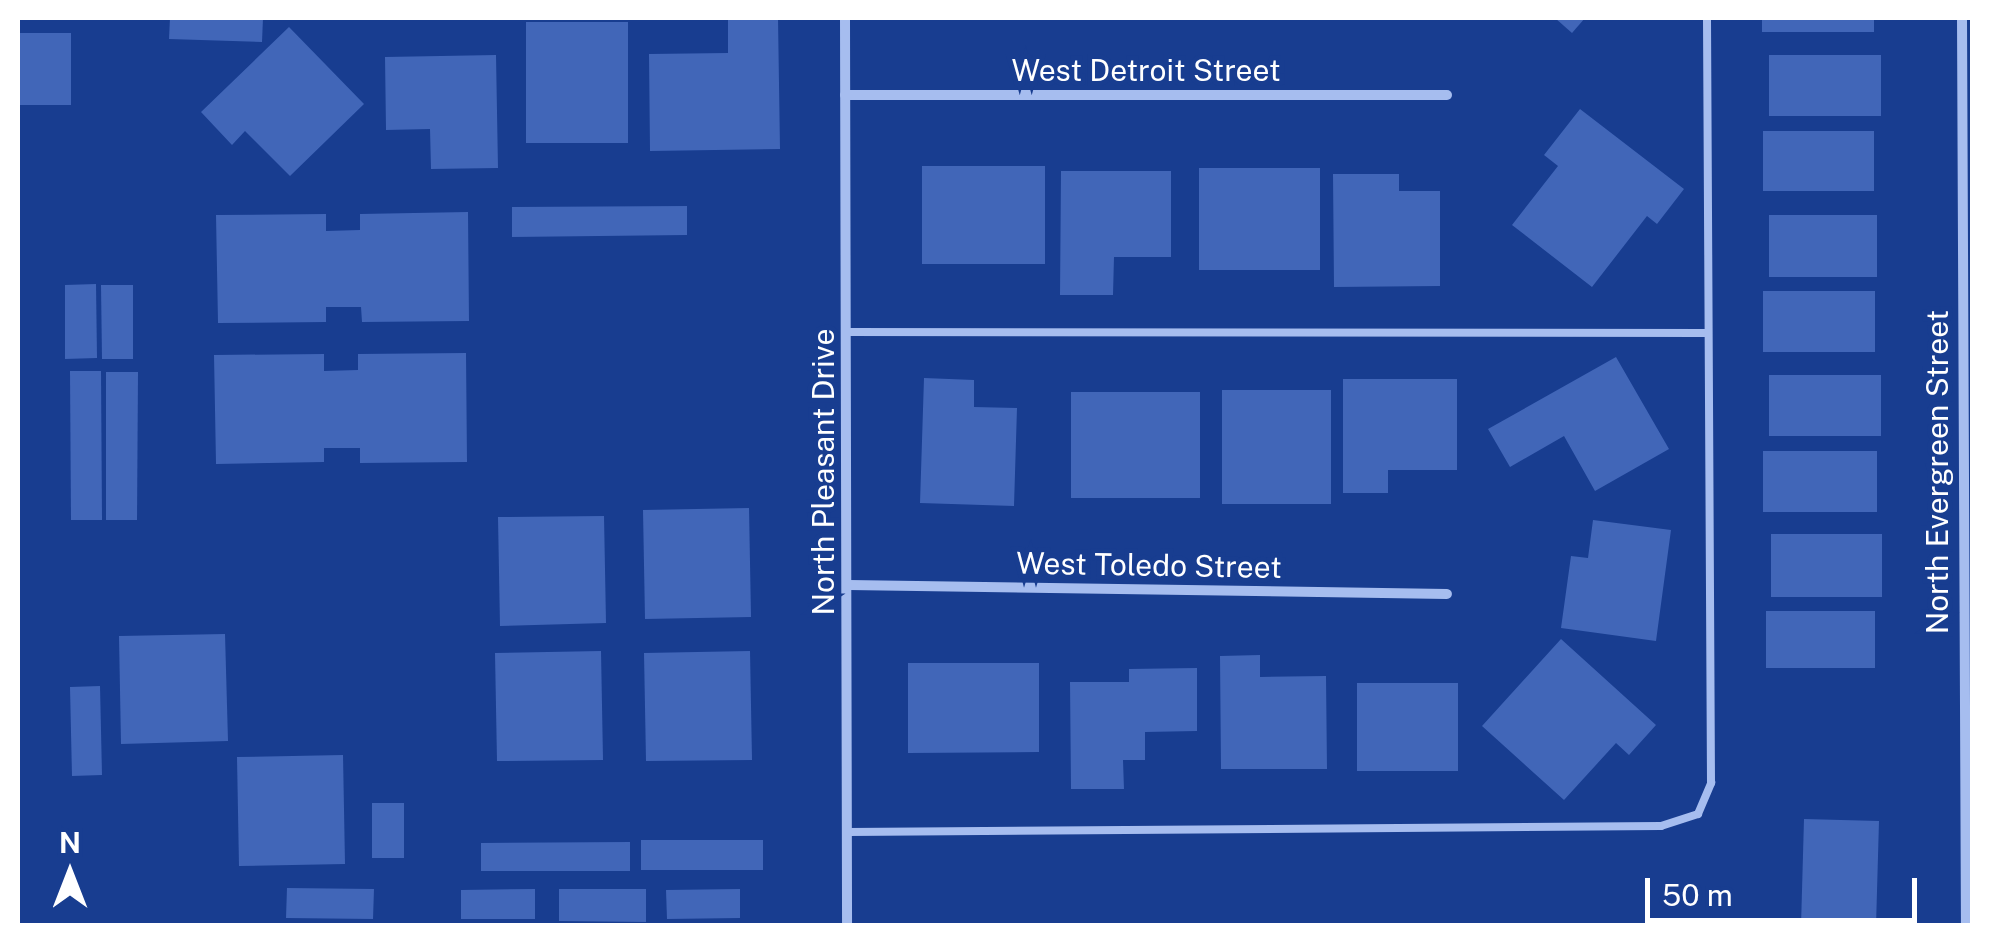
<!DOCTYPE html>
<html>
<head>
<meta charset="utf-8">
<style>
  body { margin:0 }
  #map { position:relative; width:1990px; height:943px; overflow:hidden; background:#183d90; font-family:"Public Sans",sans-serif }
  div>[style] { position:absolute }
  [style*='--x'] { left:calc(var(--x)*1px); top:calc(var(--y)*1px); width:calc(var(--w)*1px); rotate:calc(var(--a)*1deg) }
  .building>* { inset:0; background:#4166b8 }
  .lane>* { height:8px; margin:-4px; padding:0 4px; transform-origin:4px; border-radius:4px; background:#a6bdef }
  .street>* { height:10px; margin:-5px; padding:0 5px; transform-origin:5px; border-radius:5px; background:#a6bdef }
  span { translate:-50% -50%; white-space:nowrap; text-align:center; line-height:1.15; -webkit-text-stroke:10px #183d90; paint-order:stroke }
  .street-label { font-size:30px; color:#fff }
  .frame { position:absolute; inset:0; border:20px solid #fff; pointer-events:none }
  .north { position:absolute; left:20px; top:823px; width:100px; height:100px; -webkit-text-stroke:8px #183d90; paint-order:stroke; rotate:0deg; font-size:28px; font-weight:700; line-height:40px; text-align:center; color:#fff }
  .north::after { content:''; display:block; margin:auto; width:35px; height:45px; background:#fff; clip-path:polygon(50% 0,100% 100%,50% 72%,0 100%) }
  .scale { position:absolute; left:1645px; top:878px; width:272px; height:45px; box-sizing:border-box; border:5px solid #fff; border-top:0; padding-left:12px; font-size:30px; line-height:35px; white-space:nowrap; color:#fff; -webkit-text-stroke:8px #183d90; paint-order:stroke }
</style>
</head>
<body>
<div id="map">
  <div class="building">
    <i style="clip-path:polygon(170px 18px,263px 18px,262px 42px,169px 39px)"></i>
    <i style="clip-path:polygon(774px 18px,778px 18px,780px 149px,650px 151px,649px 54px,728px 53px,728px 19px)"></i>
    <i style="clip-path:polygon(1555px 18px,1585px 18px,1572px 33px)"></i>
    <i style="clip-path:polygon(1762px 18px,1874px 18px,1874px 32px,1762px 32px)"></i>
    <i style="clip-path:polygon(526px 22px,628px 22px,628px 143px,526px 143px)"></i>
    <i style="clip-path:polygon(289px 27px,364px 104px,290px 176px,245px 131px,232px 145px,201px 112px)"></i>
    <i style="clip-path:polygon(18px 33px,71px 33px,71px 105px,18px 105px)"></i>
    <i style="clip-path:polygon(496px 55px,498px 168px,431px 169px,430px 129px,386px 130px,385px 57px)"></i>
    <i style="clip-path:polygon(1769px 55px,1881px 55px,1881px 116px,1769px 116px)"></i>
    <i style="clip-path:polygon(1580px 109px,1684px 189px,1657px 224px,1647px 216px,1592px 287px,1512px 225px,1558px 166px,1544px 155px)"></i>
    <i style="clip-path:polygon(1763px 131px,1874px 131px,1874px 191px,1763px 191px)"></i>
    <i style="clip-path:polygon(922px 166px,1045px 166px,1045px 264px,922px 264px)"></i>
    <i style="clip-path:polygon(1199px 168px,1320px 168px,1320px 270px,1199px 270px)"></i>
    <i style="clip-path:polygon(1061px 171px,1171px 171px,1171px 257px,1114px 257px,1113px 295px,1060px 295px)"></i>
    <i style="clip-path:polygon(1333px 174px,1399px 174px,1399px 191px,1440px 191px,1440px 286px,1334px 287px)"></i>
    <i style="clip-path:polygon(687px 206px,687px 235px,512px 237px,512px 207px)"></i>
    <i style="clip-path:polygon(468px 212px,469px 321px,362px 322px,361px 307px,326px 307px,326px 322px,218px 323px,216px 215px,326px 214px,326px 231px,360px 230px,360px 214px)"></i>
    <i style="clip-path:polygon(1769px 215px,1877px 215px,1877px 277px,1769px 277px)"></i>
    <i style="clip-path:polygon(96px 284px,97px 358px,65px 359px,65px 285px)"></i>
    <i style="clip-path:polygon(101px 285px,133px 285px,133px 359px,102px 359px)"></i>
    <i style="clip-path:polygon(1763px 291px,1875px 291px,1875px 352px,1763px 352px)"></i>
    <i style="clip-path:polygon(466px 353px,467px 462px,360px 463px,360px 448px,324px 448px,324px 462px,216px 464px,214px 355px,324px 354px,324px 371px,358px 370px,358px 354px)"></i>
    <i style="clip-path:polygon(1616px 357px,1669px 449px,1595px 491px,1564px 436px,1510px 467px,1488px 429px)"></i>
    <i style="clip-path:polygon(70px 371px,101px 371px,102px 520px,71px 520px)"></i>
    <i style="clip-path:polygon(106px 372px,138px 372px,137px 520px,106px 520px)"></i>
    <i style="clip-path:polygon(1769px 375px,1881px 375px,1881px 436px,1769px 436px)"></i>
    <i style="clip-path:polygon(924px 378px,974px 380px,974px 407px,1017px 408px,1014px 506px,920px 503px)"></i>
    <i style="clip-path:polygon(1343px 379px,1457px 379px,1457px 470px,1388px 470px,1388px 493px,1343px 493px)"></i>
    <i style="clip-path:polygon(1222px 390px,1331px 390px,1331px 504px,1222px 504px)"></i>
    <i style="clip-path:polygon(1071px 392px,1200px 392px,1200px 498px,1071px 498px)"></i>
    <i style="clip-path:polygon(1763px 451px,1877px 451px,1877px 512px,1763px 512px)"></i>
    <i style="clip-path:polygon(749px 508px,751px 617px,645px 619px,643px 510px)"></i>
    <i style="clip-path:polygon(604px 516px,606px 623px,500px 626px,498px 517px)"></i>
    <i style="clip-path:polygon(1593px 520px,1671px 530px,1656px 641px,1561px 628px,1571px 556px,1588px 558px)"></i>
    <i style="clip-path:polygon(1771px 534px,1882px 534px,1882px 597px,1771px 597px)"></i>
    <i style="clip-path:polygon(1766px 611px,1875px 611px,1875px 668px,1766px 668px)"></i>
    <i style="clip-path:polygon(225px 634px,228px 741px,121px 744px,119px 636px)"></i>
    <i style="clip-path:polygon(1561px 639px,1656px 725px,1629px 755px,1616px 743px,1564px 800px,1482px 726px)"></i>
    <i style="clip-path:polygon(601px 651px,603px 760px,497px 761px,495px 653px)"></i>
    <i style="clip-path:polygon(750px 651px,752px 760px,646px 761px,644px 653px)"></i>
    <i style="clip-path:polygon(1260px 655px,1260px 677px,1326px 676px,1327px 769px,1221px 769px,1220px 656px)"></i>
    <i style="clip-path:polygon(908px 663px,1039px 663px,1039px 752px,908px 753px)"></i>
    <i style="clip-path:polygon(1197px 668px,1197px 731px,1145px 732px,1145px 760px,1123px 760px,1124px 789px,1071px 789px,1070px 682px,1129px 682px,1129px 669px)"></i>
    <i style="clip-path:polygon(1357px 683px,1458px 683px,1458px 771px,1357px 771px)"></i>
    <i style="clip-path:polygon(100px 686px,102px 775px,72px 776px,70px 687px)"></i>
    <i style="clip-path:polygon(343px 755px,345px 864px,239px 866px,237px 757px)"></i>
    <i style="clip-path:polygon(372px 803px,404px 803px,404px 858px,372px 858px)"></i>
    <i style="clip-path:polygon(1804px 819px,1879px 821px,1876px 926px,1801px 926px)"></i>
    <i style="clip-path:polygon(641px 840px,763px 840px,763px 870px,641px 870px)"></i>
    <i style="clip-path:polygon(630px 842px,630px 871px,481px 871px,481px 843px)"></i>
    <i style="clip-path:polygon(287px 888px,374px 889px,373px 919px,286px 918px)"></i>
    <i style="clip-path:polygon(535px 889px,535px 919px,461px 919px,461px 890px)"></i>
    <i style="clip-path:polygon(559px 889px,646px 889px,646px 922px,559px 921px)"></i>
    <i style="clip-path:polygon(740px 889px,740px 918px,667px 919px,666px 890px)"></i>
  </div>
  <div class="lane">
    <i style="--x:847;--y:332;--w:861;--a:0.07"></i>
    <i style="--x:848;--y:832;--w:813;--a:-0.42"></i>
    <i style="--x:1661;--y:826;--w:39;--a:-18"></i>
    <i style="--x:1698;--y:814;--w:34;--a:-67"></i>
    <i style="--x:1711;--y:783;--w:765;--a:-90.3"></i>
  </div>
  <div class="street">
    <i style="--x:845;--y:18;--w:908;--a:89.87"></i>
    <i style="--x:1962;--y:18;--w:908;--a:89.75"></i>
    <i style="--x:845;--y:95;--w:602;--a:0"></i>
    <i style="--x:849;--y:585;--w:598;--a:0.86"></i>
  </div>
  <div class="street-label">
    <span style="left:1146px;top:70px">West Detroit Street</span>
    <span style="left:823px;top:472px;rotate:-90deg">North Pleasant Drive</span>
    <span style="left:1937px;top:472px;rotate:-90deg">North Evergreen Street</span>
    <span style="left:1149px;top:565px;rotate:1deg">West Toledo Street</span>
  </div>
  <div class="frame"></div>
  <div class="north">N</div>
  <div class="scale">50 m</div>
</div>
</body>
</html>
